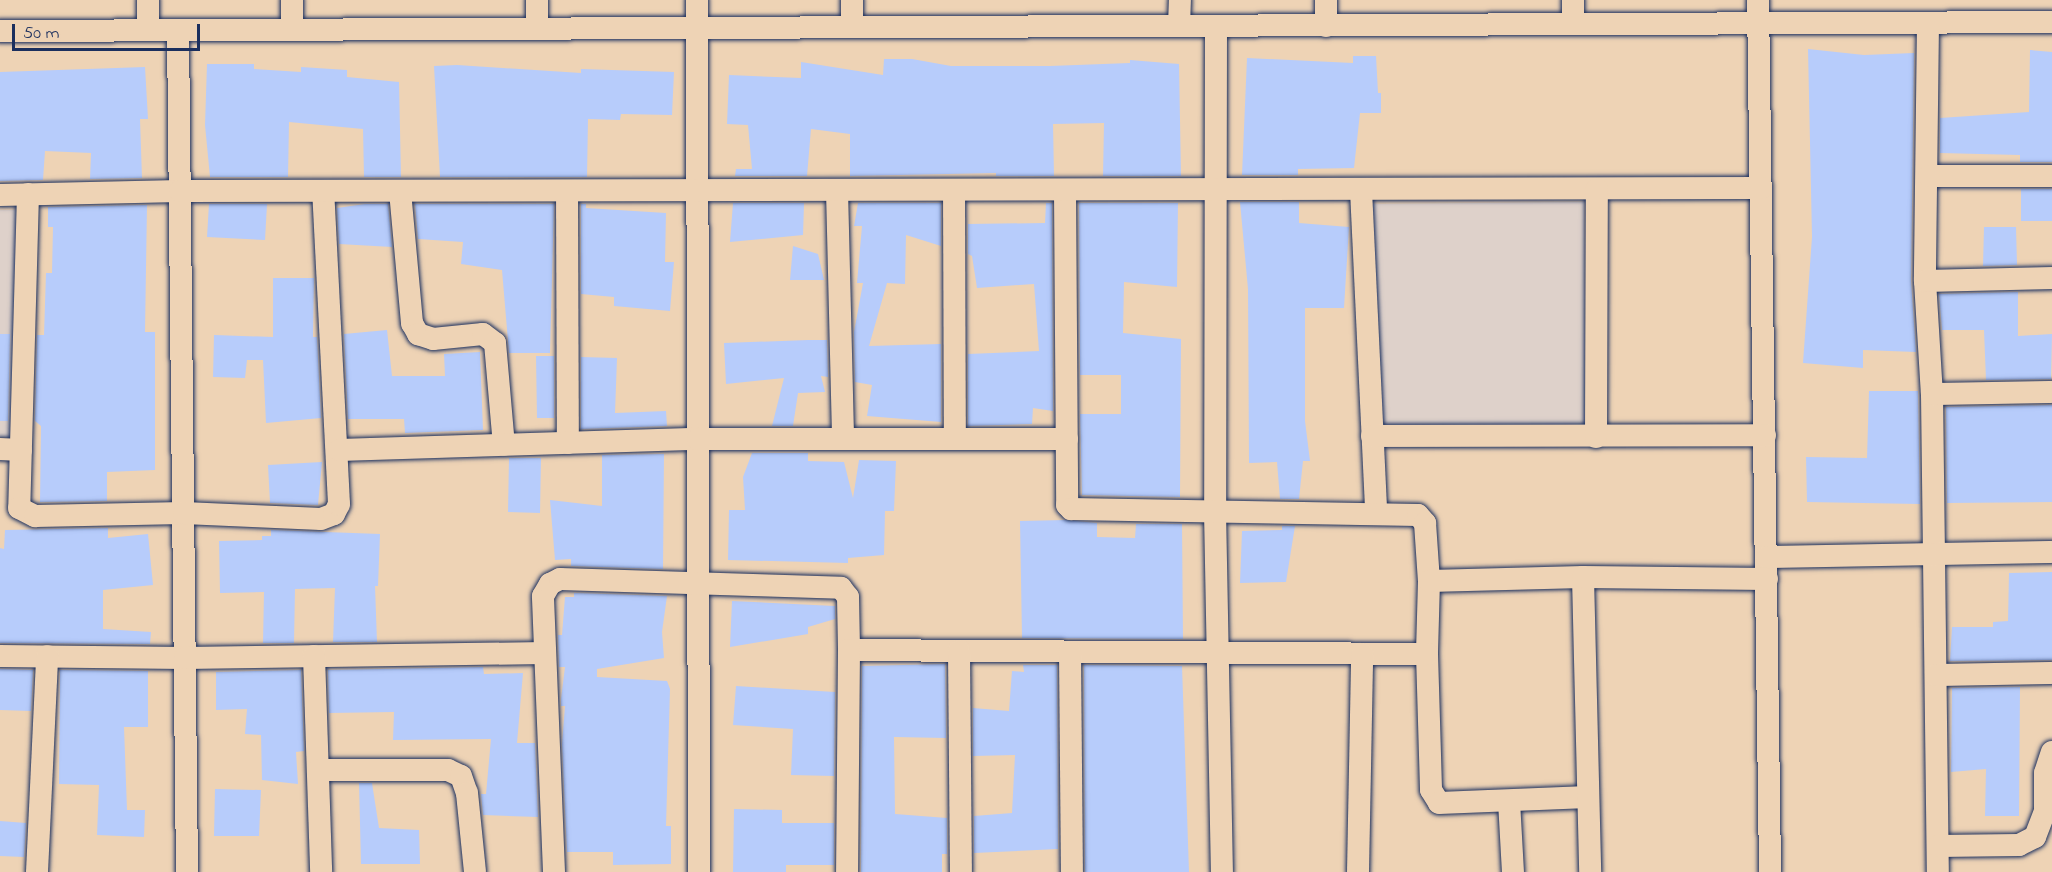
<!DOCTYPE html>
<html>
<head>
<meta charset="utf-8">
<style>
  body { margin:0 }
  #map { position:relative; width:2052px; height:872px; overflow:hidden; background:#eed3b5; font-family:"Indie Flower",sans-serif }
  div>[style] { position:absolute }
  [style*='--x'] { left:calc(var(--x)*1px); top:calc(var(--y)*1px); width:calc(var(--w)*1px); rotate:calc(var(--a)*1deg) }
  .built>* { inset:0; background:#ded1ca }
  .building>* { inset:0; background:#b7ccfb }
  .roads { filter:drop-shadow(0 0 2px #1b2f5e) drop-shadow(0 0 2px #1b2f5e) }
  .street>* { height:22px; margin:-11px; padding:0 11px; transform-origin:11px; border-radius:11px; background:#eed3b5 }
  span { translate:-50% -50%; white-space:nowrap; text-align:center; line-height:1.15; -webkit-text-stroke:6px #eed3b5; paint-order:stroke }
  .scale { position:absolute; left:12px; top:24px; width:188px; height:27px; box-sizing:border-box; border:3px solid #1b2f5e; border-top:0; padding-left:8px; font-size:18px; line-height:21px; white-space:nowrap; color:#1b2f5e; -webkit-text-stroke:4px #eed3b5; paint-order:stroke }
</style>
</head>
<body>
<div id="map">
  <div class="built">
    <i style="clip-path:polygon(1584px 202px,1585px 433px,1377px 428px,1370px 204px)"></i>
    <i style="clip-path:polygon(0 210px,22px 210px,19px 437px,0 437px)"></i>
  </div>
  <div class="building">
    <i style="clip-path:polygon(1808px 49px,1864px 55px,1914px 53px,1911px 281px,1916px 352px,1863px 350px,1863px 368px,1803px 363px,1812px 237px)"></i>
    <i style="clip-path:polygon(2030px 50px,2052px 52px,2052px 162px,2020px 162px,2020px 155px,1940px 153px,1940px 118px,2029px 112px)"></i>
    <i style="clip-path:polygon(1353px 56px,1376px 56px,1378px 93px,1381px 93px,1381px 113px,1360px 113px,1354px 168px,1298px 169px,1298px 175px,1242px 175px,1247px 58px,1353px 63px)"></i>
    <i style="clip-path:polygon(884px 59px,912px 59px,951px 66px,1050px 66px,1130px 63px,1130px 60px,1179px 64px,1181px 176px,1103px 176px,1104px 123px,1053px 124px,1054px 176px,996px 176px,996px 173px,850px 176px,850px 134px,811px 129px,807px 176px,735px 176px,736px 169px,752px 169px,748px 125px,727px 124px,729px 75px,801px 78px,801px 62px,883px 75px)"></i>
    <i style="clip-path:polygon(207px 64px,254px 64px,254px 69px,301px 72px,301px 67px,347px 70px,347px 77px,399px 82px,401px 177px,364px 177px,363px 129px,289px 122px,288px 177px,210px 177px,205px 125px)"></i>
    <i style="clip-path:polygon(457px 65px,581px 73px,581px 69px,674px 72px,672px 115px,621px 114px,620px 120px,588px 119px,587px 177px,440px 177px,434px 66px)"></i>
    <i style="clip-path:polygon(145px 67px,148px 119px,140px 119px,142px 178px,90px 179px,91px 153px,45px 151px,43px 180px,0 181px,0 72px)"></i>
    <i style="clip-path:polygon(2021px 189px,2052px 189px,2052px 221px,2021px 221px)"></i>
    <i style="clip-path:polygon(1240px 202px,1299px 202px,1299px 223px,1349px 227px,1344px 308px,1305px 308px,1305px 421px,1310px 461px,1303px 461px,1299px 499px,1280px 499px,1277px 462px,1249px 463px,1248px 289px)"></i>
    <i style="clip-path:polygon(733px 203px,804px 203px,803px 235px,730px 242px)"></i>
    <i style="clip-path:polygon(858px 203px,941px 203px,941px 246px,906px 235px,905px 284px,887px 283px,869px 346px,941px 344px,941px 422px,867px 416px,872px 385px,855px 382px,854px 332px,863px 283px,857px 283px,862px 226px,854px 226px)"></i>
    <i style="clip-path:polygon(1046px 203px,1052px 203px,1053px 411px,1033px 408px,1032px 424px,968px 426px,968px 354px,1039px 351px,1034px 284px,977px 288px,972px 256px,968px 254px,968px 224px,1045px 223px)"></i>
    <i style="clip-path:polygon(1079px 203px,1178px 203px,1177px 287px,1124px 282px,1123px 333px,1181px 339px,1180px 497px,1082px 495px,1080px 414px,1121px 414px,1121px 375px,1080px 375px)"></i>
    <i style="clip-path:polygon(209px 204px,267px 204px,265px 240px,207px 237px)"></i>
    <i style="clip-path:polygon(365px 204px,388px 204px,392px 247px,339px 244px,337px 208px)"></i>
    <i style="clip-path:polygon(415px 204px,554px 204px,550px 353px,509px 353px,502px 270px,461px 264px,463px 242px,418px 239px)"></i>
    <i style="clip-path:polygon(581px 204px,586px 204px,586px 208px,666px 213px,665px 262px,674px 262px,670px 311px,614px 306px,614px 297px,581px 294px)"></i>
    <i style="clip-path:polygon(147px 205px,145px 332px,155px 332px,155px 470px,107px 472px,107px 501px,40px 502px,41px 426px,35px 421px,37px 335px,44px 335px,46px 273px,52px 273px,53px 227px,48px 227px,48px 207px)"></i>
    <i style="clip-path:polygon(1984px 227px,2016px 227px,2017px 265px,1983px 266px)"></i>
    <i style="clip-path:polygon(793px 246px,818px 254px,824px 280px,790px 280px)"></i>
    <i style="clip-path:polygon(273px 278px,314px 278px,313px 337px,317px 337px,321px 418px,266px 423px,263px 360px,247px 360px,245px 378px,213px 377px,214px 335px,273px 337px)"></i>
    <i style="clip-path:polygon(2018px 292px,2018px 336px,2052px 334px,2051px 379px,1986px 380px,1984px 330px,1942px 330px,1939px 294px)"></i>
    <i style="clip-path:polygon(387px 330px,392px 376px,445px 376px,444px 354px,480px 352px,483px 430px,405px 433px,404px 419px,348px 419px,344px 334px)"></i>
    <i style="clip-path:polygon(0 334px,10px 334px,8px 421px,0 421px)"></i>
    <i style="clip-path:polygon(808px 340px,827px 340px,828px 377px,821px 376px,825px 392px,798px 393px,793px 426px,772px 426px,784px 378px,726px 384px,724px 343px)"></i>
    <i style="clip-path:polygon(536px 356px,554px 356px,554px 418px,537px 418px)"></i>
    <i style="clip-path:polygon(581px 357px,617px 358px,615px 413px,666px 411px,667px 426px,581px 429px)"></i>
    <i style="clip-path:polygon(1869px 391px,1918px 391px,1920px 504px,1807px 502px,1806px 457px,1867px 458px)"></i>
    <i style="clip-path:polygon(2052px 405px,2052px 502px,1947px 503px,1946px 407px)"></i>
    <i style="clip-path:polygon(752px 453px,808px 453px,808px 461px,844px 462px,853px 498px,859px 460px,896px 461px,894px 511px,885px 511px,884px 555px,848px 558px,848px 563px,728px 560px,729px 510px,745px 510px,743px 477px)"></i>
    <i style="clip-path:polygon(664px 454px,663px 569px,571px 566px,571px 559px,555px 560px,550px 500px,602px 506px,602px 455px)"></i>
    <i style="clip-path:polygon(509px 458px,541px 458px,540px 513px,508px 512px)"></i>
    <i style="clip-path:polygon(322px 462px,318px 505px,270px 503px,268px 465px)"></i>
    <i style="clip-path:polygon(1065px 520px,1097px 523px,1097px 537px,1135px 538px,1136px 524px,1182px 524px,1183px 639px,1022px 638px,1020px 521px)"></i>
    <i style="clip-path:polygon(1282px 526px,1295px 526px,1286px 582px,1240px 583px,1242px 531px,1282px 530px)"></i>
    <i style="clip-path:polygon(108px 528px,108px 538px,148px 534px,153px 585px,103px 590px,103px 629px,151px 632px,150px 644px,0 643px,0 548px,4px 549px,5px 530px)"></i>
    <i style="clip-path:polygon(271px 530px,380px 534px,378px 586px,375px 586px,377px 642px,333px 642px,335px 588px,295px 589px,294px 643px,263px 643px,264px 592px,220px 593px,219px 541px,262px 540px,262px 536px,271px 536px)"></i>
    <i style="clip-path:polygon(2052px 572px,2052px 660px,1950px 661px,1952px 627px,1993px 627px,1993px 622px,2008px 621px,2009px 573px)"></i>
    <i style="clip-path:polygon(574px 593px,667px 596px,662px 632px,664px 658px,597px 669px,597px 677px,667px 681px,670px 689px,666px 826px,671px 826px,671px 864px,613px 865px,613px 852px,567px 852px,562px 744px,565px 706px,561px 706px,561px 699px,565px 667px,559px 667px,558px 635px,562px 635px,565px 597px,574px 597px)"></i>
    <i style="clip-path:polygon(732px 601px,835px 606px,835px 619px,808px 627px,808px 634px,730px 647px)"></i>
    <i style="clip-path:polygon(945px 664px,946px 738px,894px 737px,895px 814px,947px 818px,947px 854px,942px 854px,942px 872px,861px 872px,862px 666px)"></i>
    <i style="clip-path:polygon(1023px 665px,1057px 665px,1058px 849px,974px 853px,974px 816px,1012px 813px,1015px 755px,973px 756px,973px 708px,1009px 711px,1012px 671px,1024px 672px)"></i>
    <i style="clip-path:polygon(1084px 665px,1182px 666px,1189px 872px,1085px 872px)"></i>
    <i style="clip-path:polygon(483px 667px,484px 674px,523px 673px,517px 743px,535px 743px,538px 817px,483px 815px,481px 794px,486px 794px,491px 739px,393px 740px,394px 712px,329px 713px,328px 670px)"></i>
    <i style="clip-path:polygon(0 669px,33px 670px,31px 711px,0 710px)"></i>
    <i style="clip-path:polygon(60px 670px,148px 671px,148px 727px,124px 727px,127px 810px,145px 810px,144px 837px,97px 835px,99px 785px,59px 784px)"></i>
    <i style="clip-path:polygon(301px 670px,304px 751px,296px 752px,298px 784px,262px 780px,261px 735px,245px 734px,247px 709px,216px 710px,216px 672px)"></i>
    <i style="clip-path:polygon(736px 686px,835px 692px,834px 776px,791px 775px,793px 729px,733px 725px)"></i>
    <i style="clip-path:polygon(2020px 687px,2019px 816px,1985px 816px,1986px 769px,1951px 772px,1952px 688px)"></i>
    <i style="clip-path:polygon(359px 783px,372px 783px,379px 828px,419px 830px,420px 864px,361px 864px)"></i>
    <i style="clip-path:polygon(215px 789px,261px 790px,259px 836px,214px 836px)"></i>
    <i style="clip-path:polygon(734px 809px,782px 810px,782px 823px,834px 823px,834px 865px,786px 865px,786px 872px,733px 872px)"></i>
    <i style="clip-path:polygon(0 821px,26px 823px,24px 857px,0 856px)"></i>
  </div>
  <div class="roads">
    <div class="street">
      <i style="--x:148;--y:0;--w:30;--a:90"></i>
      <i style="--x:292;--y:0;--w:30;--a:90"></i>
      <i style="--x:697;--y:0;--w:872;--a:89.87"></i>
      <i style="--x:852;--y:0;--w:27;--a:90"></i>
      <i style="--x:1326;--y:0;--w:26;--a:90"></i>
      <i style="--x:1758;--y:0;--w:872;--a:89.21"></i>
      <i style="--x:1928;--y:23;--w:258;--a:90.7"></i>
      <i style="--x:1925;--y:281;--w:113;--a:86.5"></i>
      <i style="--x:1932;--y:394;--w:478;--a:89.3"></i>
      <i style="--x:1573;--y:24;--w:24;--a:-90"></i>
      <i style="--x:1179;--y:26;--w:26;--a:-88"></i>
      <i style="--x:1216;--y:26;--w:485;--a:90.1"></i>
      <i style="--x:1215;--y:511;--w:361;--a:88.9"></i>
      <i style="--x:537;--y:29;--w:29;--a:-90"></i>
      <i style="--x:178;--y:30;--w:842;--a:89.39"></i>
      <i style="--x:0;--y:31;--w:2052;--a:-0.25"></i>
      <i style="--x:1929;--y:176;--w:123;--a:0"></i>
      <i style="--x:837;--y:190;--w:249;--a:88.6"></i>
      <i style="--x:954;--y:190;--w:249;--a:89.8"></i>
      <i style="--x:1361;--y:190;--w:324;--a:87.3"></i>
      <i style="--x:400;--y:191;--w:133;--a:84.8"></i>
      <i style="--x:412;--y:323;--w:13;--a:61"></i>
      <i style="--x:418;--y:334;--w:16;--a:18"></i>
      <i style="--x:433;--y:339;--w:50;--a:-5.7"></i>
      <i style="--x:483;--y:334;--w:15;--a:37"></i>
      <i style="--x:495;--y:343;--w:102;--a:85"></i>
      <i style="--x:567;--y:191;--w:252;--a:89.8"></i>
      <i style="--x:1065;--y:191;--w:314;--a:89.6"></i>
      <i style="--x:1067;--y:505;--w:6;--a:45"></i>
      <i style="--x:1071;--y:509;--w:347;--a:1"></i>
      <i style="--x:1418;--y:515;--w:11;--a:49"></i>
      <i style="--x:1425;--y:523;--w:58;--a:86.1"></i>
      <i style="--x:1429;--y:581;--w:73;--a:91.6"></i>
      <i style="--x:1427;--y:654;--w:136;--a:88.3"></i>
      <i style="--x:1431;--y:790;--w:15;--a:58"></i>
      <i style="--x:1439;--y:803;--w:149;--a:-2.3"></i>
      <i style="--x:28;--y:194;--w:314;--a:91.6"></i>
      <i style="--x:19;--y:508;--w:18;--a:27"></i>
      <i style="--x:35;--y:516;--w:149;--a:-1.2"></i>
      <i style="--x:184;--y:513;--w:137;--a:2.5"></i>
      <i style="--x:321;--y:519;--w:14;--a:-21"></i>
      <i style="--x:334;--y:514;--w:11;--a:-63"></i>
      <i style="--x:339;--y:504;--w:313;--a:-92.9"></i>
      <i style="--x:0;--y:195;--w:180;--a:-1.3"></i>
      <i style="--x:180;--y:191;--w:1581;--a:-0.11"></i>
      <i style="--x:1925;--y:281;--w:127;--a:-1.4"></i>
      <i style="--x:1932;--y:394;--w:120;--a:-1"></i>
      <i style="--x:1372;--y:436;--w:393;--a:-0.1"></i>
      <i style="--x:1596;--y:437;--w:248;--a:-89.8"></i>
      <i style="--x:0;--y:449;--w:21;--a:3"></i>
      <i style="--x:339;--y:450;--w:359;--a:-1.8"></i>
      <i style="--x:698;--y:439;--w:369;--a:0"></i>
      <i style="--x:1767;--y:557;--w:285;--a:-1"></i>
      <i style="--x:1583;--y:577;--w:295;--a:88.6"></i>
      <i style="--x:1429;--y:581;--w:154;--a:-1.5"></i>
      <i style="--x:1583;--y:577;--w:184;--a:0.6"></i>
      <i style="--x:849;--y:650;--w:578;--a:0.4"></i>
      <i style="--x:959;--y:651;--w:221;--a:89.5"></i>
      <i style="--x:1070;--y:652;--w:220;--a:89.5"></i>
      <i style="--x:0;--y:656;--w:185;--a:0.6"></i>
      <i style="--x:185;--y:658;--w:360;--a:-0.8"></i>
      <i style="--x:314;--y:656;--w:216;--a:88.1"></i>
      <i style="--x:1936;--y:675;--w:116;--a:-1"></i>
      <i style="--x:318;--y:770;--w:130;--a:0"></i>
      <i style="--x:448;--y:770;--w:14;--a:25"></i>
      <i style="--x:461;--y:776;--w:18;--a:71"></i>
      <i style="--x:467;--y:793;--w:79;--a:84.2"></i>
      <i style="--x:1509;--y:801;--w:71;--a:86.8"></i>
      <i style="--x:1938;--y:846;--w:81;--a:-0.7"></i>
      <i style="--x:2019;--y:845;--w:18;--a:-27"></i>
      <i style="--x:2035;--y:837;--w:28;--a:-69"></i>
      <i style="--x:2045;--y:811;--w:38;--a:-90"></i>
      <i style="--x:2045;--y:773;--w:22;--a:-72"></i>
      <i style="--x:37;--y:872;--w:216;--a:-87.3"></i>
      <i style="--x:554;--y:872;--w:276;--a:-92.3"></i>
      <i style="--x:543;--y:596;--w:14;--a:-60"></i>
      <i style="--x:550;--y:584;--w:11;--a:-27"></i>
      <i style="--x:560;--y:579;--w:281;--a:1.8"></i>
      <i style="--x:841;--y:588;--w:11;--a:52"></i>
      <i style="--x:848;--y:597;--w:53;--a:88.9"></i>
      <i style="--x:849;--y:650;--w:222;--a:90.5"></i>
      <i style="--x:1358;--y:872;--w:218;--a:-88.9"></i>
    </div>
  </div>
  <div class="scale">50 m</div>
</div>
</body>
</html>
